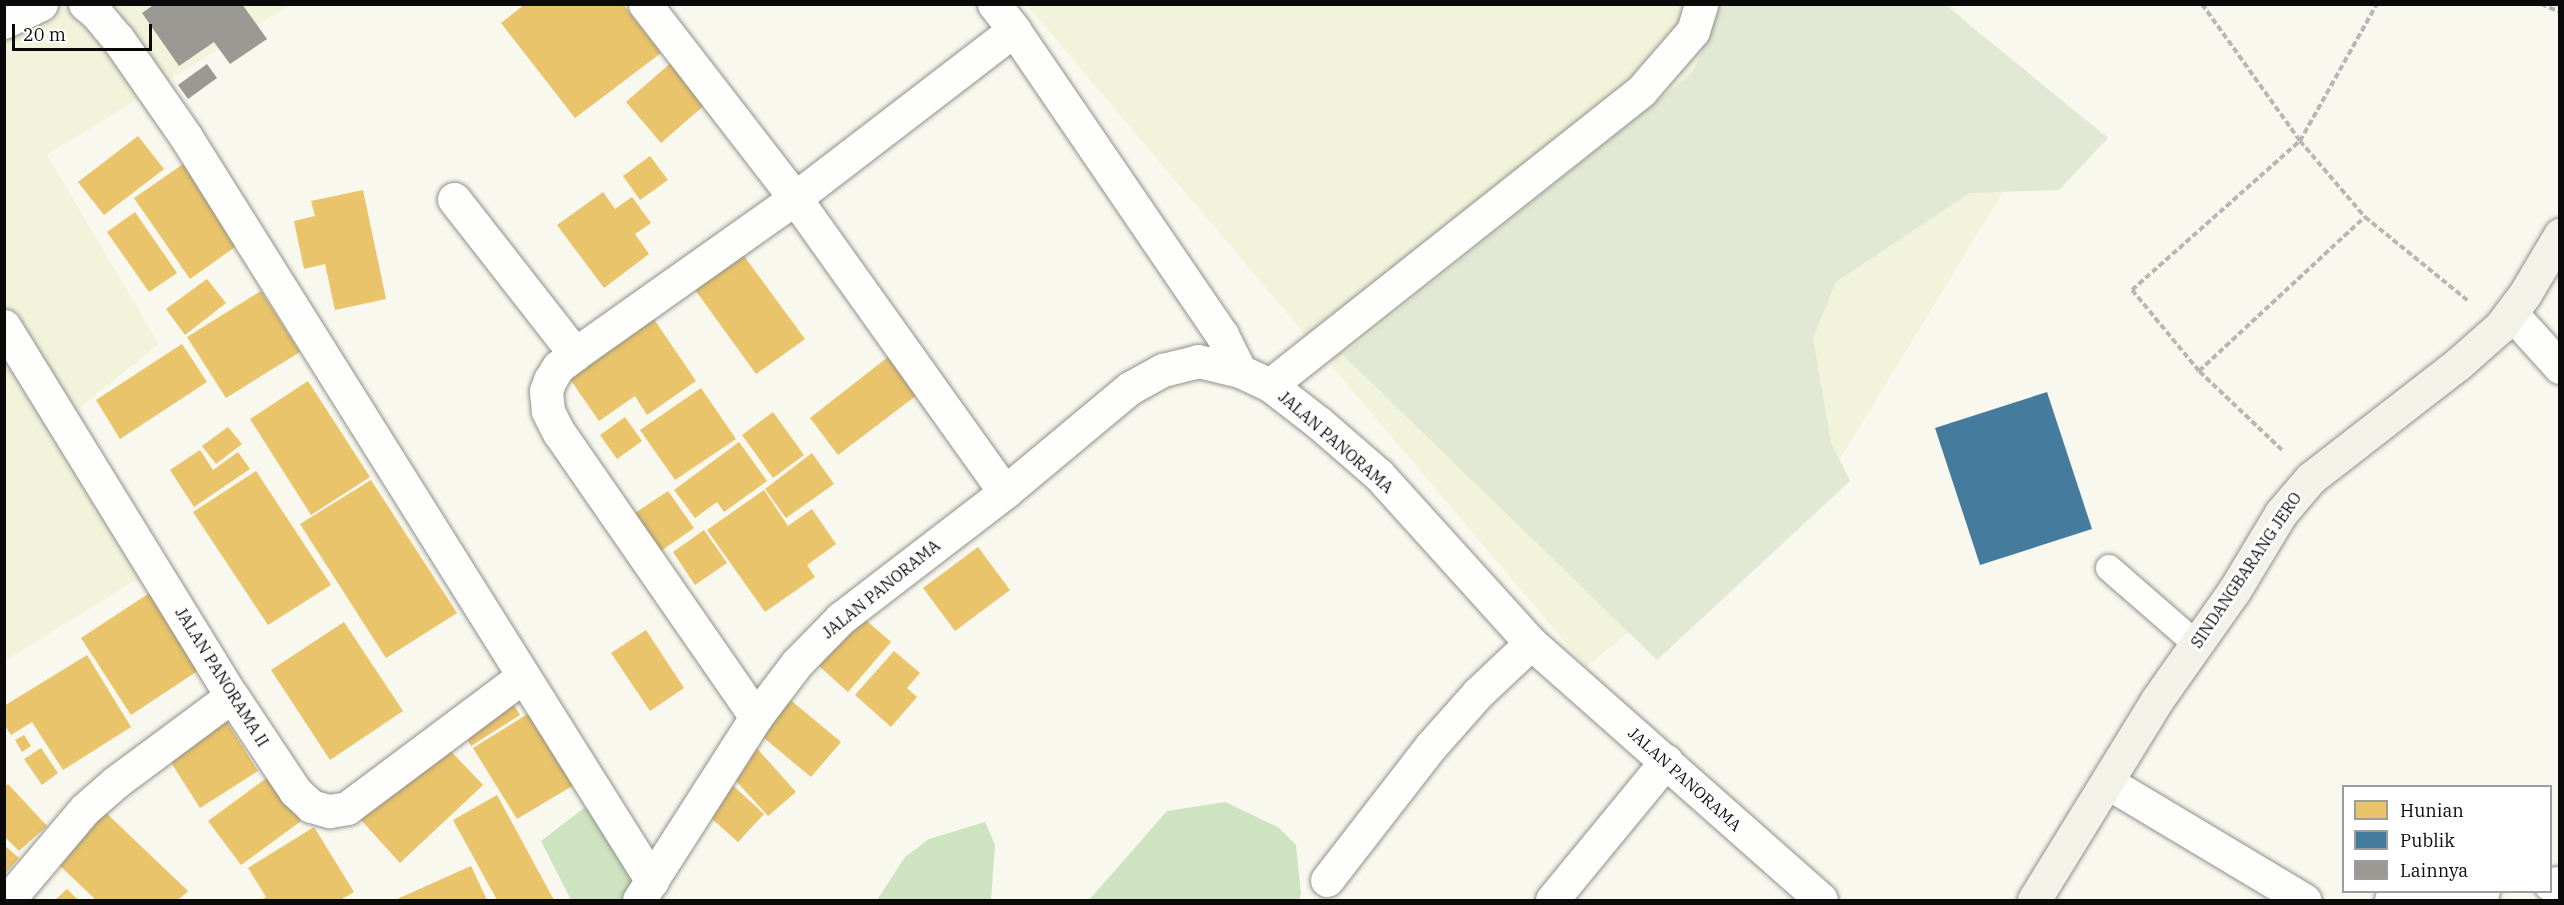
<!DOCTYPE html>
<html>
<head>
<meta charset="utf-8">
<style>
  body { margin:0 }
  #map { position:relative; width:2564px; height:905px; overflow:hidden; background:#f8f8ee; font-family:"IBM Plex Serif",serif }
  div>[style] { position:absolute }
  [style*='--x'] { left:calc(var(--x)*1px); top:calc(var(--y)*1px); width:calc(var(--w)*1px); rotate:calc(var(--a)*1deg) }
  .farmland>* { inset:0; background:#f2f3db }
  .forest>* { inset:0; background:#cee3bf }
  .cemetery>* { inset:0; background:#e1e8d3 }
  .homes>* { inset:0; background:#e9c46a }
  .public>* { inset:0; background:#457b9d }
  .building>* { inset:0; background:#9a9994 }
  .path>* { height:4px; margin-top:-2px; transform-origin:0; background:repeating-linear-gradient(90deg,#b7b7b5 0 6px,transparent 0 9px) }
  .roads { filter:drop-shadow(0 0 2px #91918d) drop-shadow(0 0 2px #91918d) }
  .lane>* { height:26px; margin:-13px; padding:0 13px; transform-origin:13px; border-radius:13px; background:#fefefc }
  .street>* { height:33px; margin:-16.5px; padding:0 16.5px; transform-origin:16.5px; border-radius:16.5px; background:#fefefc }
  .secondary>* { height:33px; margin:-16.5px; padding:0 16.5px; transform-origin:16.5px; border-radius:16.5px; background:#f2f2e8 }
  span { translate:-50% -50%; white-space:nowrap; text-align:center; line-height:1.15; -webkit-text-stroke:6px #fff; paint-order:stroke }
  .street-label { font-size:16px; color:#0a0a0a }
  .frame { position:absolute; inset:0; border:6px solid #0a0a0a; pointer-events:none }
  .legend { position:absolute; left:2342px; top:785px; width:210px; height:108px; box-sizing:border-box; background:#fff; border:2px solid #9d9d9d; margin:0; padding:8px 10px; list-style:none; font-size:18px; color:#0a0a0a }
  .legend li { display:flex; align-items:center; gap:12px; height:30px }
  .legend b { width:30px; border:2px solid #9d9d9d }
  .scale { position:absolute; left:12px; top:24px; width:140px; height:27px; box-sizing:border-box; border:3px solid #0a0a0a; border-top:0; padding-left:8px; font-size:18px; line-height:21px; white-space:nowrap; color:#0a0a0a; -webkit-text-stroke:4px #fff; paint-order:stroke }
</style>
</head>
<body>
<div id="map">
  <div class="farmland">
    <i style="clip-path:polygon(5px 5px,290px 5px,47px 155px,159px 344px,77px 410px,160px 565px,5px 661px)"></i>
    <i style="clip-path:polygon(1027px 5px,1950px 5px,2053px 110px,1840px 459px,1586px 667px)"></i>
  </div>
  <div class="forest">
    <i style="clip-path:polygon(593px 801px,647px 900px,571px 900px,541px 841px)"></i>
    <i style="clip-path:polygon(1225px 802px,1278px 827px,1296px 845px,1301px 894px,1299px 900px,1089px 900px,1167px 811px)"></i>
    <i style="clip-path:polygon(985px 822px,995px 845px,991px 900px,877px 900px,905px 857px,929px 839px)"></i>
  </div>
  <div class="cemetery">
    <i style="clip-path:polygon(1721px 5px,1945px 5px,2108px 138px,2059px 190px,1969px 193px,1836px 282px,1813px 338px,1831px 443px,1850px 481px,1657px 660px,1343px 355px,1693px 72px)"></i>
  </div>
  <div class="homes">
    <i style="clip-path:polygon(525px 4px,623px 4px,661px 53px,575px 118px,501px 23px)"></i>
    <i style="clip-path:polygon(673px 61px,708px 102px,661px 143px,626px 102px)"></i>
    <i style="clip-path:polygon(138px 136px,164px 169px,104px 215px,78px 182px)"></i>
    <i style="clip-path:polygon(650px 156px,668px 180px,640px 200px,623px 176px)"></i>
    <i style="clip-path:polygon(189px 160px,245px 240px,190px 279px,134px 198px)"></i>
    <i style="clip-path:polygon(363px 190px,386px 299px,335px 310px,325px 264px,304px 269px,294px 221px,315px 216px,311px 201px)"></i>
    <i style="clip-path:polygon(603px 192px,615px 209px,632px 197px,651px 223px,635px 234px,649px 254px,604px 288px,557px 225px)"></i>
    <i style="clip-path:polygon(135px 212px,177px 273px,149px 292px,107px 232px)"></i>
    <i style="clip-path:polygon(741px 252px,805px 339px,756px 374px,693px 287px)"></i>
    <i style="clip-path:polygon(207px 279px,226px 303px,185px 335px,166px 309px)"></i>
    <i style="clip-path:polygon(261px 291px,300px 352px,226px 398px,187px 337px)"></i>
    <i style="clip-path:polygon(649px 312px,696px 381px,647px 415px,635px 396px,599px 421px,563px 369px)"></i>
    <i style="clip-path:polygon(182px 344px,207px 382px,120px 439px,96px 400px)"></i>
    <i style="clip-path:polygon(888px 357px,917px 395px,838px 455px,810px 418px)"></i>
    <i style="clip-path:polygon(308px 381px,370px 477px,311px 515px,250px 419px)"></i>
    <i style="clip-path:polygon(701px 388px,736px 439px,675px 480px,640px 430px)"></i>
    <i style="clip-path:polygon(773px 412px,804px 455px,773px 478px,742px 435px)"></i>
    <i style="clip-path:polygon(625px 417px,642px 441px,617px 459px,600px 435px)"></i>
    <i style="clip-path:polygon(228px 427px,242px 444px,216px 464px,202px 446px)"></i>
    <i style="clip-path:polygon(739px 442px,767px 481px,724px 512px,717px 502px,695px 518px,674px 490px)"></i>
    <i style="clip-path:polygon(200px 450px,213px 470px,238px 452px,250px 469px,194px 507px,170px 470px)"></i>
    <i style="clip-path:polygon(812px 453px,834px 484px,786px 518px,765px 489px)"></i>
    <i style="clip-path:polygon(256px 471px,331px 585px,268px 625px,193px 512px)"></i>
    <i style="clip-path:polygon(371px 480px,457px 613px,386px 658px,300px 524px)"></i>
    <i style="clip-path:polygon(764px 490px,788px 526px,812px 509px,836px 544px,807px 565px,815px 577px,765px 612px,707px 530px)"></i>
    <i style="clip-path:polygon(668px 491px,694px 528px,658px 553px,632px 515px)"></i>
    <i style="clip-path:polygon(704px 530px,727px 563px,695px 585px,673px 552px)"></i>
    <i style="clip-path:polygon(978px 547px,1010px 590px,955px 631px,923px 588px)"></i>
    <i style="clip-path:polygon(154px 590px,205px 666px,131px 715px,81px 638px)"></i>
    <i style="clip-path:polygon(861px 616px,891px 642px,848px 692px,819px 666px)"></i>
    <i style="clip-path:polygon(344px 622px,403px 711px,330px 760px,271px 670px)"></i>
    <i style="clip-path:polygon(646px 630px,684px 688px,650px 711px,611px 653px)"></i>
    <i style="clip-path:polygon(894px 651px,920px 673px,907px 688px,917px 697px,891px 727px,855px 695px)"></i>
    <i style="clip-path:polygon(87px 655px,131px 727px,63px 770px,32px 722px,11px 735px,4px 724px,4px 706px)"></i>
    <i style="clip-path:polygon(509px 697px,520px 715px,471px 746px,460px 728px)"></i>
    <i style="clip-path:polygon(788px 698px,841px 742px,811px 777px,758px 733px)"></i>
    <i style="clip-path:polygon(529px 713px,574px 785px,517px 819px,473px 748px)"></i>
    <i style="clip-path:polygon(223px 716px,258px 771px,200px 808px,165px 753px)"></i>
    <i style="clip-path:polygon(24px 735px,31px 746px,22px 752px,15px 740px)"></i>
    <i style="clip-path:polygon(443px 743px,483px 785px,400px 863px,361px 820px)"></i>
    <i style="clip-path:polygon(754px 745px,796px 792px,768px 816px,726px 770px)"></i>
    <i style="clip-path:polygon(41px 748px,58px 773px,42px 785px,24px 759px)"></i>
    <i style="clip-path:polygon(268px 777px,301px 821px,241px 865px,208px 821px)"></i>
    <i style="clip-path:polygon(728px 781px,764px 814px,738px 842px,702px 810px)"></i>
    <i style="clip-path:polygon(8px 784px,47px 826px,19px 851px,4px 836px,4px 787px)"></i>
    <i style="clip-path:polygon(497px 795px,554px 900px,497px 900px,453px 820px)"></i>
    <i style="clip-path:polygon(103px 810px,188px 891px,178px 900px,96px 900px,55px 861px)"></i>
    <i style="clip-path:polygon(314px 827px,354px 892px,340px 900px,261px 900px,266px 897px,248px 868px)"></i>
    <i style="clip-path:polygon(4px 845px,19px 858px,4px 875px)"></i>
    <i style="clip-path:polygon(471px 866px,487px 900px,395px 900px)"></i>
    <i style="clip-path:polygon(67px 889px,78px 900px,55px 900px)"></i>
  </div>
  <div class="public">
    <i style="clip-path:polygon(2047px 392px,2092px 529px,1980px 565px,1935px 428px)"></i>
  </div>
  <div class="building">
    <i style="clip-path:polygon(155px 4px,242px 4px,267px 39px,230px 64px,214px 42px,179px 66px,142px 13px)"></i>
    <i style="clip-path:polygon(207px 64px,217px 78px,188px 99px,178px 85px)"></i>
  </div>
  <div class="path">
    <i style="--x:2202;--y:4;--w:168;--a:54.4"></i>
    <i style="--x:2300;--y:141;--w:100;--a:49.5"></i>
    <i style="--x:2365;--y:217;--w:132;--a:39.1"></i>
    <i style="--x:2541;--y:4;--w:21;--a:23"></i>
    <i style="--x:2199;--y:371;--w:226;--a:-42.9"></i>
    <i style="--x:2282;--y:450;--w:115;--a:-136.4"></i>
    <i style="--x:2199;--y:371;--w:105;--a:-129.6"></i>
    <i style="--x:2132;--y:290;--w:225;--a:-41.6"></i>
    <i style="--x:2300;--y:141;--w:157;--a:-60.7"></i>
  </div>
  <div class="roads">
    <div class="lane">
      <i style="--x:2109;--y:568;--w:116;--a:41.1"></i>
    </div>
    <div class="street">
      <i style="--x:85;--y:4;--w:14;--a:39"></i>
      <i style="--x:96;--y:13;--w:34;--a:50"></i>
      <i style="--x:118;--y:39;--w:119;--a:55.2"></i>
      <i style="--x:186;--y:137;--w:878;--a:57.94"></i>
      <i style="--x:645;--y:4;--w:245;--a:52.3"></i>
      <i style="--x:795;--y:198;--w:361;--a:54.5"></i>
      <i style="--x:994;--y:4;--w:33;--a:52"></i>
      <i style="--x:1014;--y:30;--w:369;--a:55.7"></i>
      <i style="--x:1222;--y:335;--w:40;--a:63.4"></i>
      <i style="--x:4;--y:22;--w:41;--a:-25.9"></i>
      <i style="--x:454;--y:199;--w:197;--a:52"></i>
      <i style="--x:2511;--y:313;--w:73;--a:47.8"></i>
      <i style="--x:4;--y:326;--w:435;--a:58.4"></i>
      <i style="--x:232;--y:696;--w:114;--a:56.4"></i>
      <i style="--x:295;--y:791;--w:22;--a:43"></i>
      <i style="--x:311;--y:806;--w:19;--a:16"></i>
      <i style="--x:329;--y:811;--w:18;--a:-9"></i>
      <i style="--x:347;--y:808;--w:219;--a:-36.8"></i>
      <i style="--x:1270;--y:385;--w:473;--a:-38.4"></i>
      <i style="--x:1641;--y:91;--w:79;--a:-49.1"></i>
      <i style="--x:1693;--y:31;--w:28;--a:-73"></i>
      <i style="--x:756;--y:717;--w:346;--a:-124.7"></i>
      <i style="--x:559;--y:433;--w:25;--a:-117"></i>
      <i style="--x:548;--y:411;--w:20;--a:-96"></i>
      <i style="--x:546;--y:391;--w:12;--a:-70"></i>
      <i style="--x:550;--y:380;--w:15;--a:-58"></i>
      <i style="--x:558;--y:367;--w:21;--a:-37"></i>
      <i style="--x:575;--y:354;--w:270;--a:-35.3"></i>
      <i style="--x:795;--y:198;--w:276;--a:-37.5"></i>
      <i style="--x:2107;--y:782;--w:230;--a:30.9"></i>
      <i style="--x:1327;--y:880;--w:170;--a:-52.2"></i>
      <i style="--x:1431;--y:746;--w:71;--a:-48.4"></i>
      <i style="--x:1478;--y:693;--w:73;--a:-43.3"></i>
      <i style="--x:2550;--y:884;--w:10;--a:-6"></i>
      <i style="--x:8;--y:900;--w:119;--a:-49.8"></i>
      <i style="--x:85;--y:809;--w:41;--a:-41.1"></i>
      <i style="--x:116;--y:782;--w:144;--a:-36.6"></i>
      <i style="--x:639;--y:900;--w:217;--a:-57.4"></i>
      <i style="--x:756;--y:717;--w:68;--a:-52.8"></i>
      <i style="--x:797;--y:663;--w:63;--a:-45.6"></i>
      <i style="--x:841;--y:618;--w:207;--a:-37.5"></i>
      <i style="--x:1005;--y:492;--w:163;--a:-39.8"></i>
      <i style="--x:1130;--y:388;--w:38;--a:-29"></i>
      <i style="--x:1163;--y:370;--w:36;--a:-14"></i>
      <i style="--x:1198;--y:361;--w:43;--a:13.4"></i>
      <i style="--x:1240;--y:371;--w:33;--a:25"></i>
      <i style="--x:1270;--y:385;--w:62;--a:37.8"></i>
      <i style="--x:1319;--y:423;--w:79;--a:40.9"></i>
      <i style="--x:1379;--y:475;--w:227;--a:47.9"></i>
      <i style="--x:1531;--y:643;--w:387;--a:41.5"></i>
      <i style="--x:1552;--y:900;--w:180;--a:-50.6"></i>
      <i style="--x:2391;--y:900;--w:92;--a:-5"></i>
    </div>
    <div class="secondary">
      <i style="--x:2034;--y:900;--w:235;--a:-58.4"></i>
      <i style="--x:2157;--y:700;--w:133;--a:-54.8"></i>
      <i style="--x:2234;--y:591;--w:91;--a:-58.9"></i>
      <i style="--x:2281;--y:513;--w:46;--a:-49.4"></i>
      <i style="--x:2311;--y:478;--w:186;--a:-37.8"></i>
      <i style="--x:2458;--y:364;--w:56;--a:-41.4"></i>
      <i style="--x:2500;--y:327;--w:41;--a:-52.9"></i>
      <i style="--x:2525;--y:294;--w:69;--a:-59.3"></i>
    </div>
  </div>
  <div class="street-label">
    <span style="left:1336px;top:442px;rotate:41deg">JALAN PANORAMA</span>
    <span style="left:2246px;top:570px;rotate:-56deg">SINDANGBARANG JERO</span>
    <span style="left:881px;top:589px;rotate:-39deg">JALAN PANORAMA</span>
    <span style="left:222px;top:677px;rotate:58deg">JALAN PANORAMA II</span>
    <span style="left:1685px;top:779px;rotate:42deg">JALAN PANORAMA</span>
  </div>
  <div class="frame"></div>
  <ul class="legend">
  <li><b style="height:16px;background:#e9c46a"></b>Hunian</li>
  <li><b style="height:16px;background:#457b9d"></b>Publik</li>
  <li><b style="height:16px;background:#9a9994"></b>Lainnya</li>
  </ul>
  <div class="scale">20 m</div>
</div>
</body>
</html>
